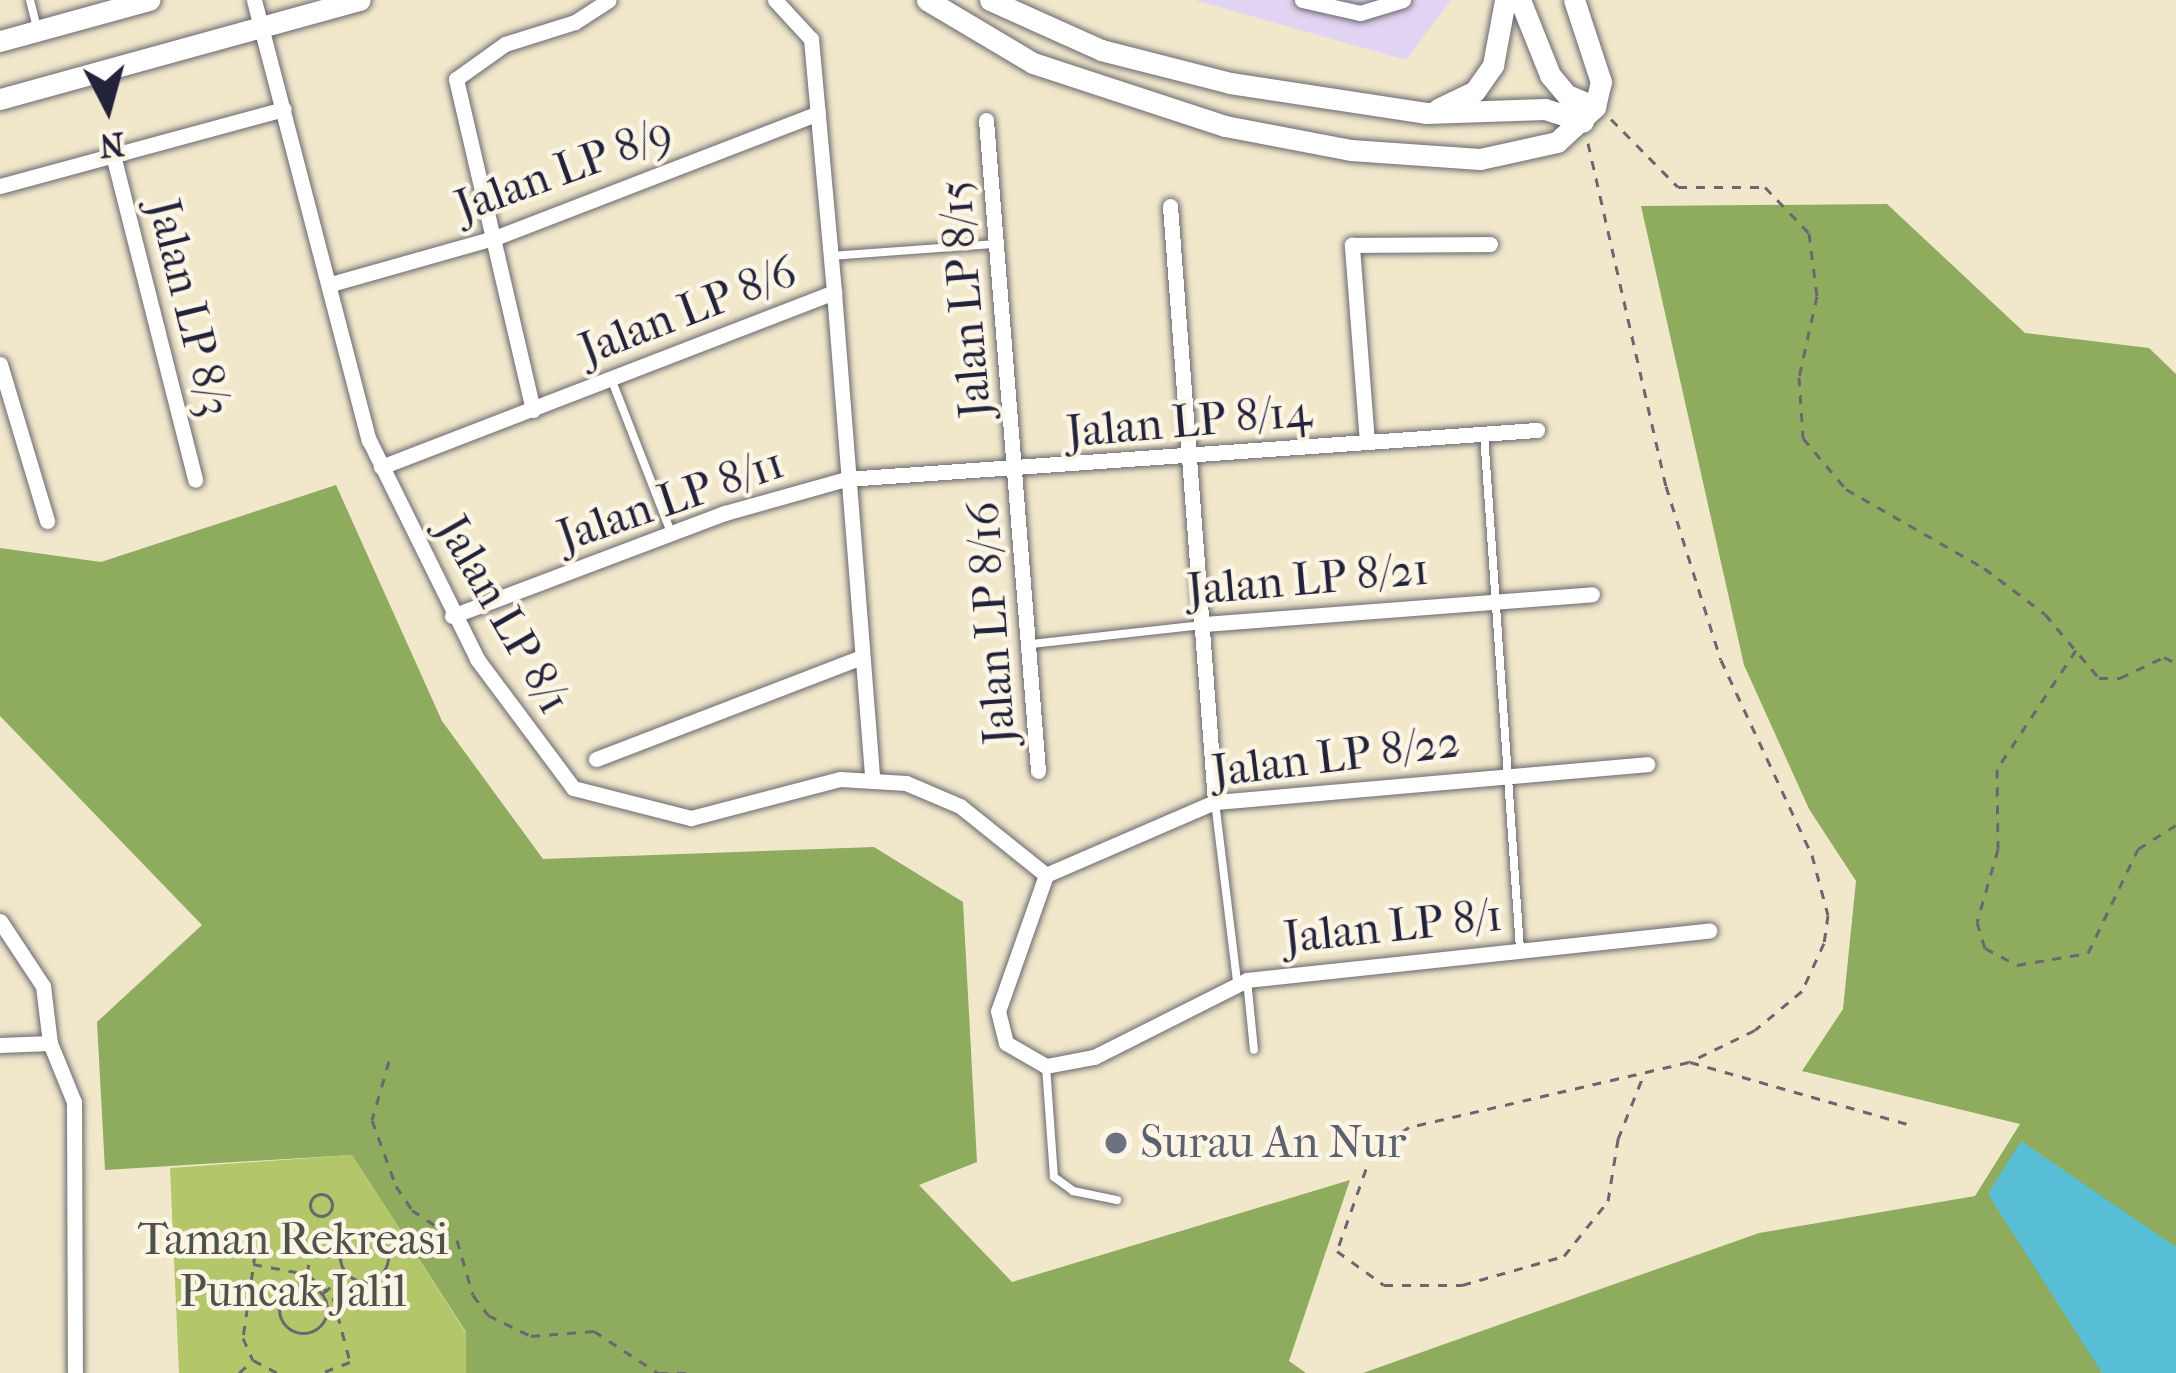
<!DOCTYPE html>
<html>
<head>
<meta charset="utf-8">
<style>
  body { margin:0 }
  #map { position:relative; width:2176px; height:1373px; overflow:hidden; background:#f1e8cc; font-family:"IM FELL French Canon",serif }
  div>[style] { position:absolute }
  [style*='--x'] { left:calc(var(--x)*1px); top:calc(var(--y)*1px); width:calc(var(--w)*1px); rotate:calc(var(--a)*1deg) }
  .built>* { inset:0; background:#e2d4f3 }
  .green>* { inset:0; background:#b3c66a }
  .forest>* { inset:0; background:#8eab5e }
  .water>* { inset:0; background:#57bed5 }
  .path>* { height:3px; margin-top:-1.5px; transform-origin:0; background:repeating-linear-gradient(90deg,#6a676e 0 9px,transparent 0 18px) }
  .path>.ring { margin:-1.5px; padding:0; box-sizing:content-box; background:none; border:3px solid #6a676e; border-radius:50% }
  .roads { filter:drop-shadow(0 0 3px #6a676e) drop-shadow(0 0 3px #6a676e) }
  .lane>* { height:8px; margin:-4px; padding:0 4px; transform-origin:4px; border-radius:4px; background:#fff }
  .street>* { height:15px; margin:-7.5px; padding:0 7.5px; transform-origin:7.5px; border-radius:7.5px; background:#fff }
  .secondary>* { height:21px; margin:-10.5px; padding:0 10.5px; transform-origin:10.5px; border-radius:10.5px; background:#fff }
  .dots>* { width:33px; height:33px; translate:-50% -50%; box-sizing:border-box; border:6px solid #fcf5e5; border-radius:50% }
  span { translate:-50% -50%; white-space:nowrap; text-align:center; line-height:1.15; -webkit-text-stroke:9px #fcf5e5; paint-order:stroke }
  .street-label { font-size:45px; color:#22223b }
  .worship-label { font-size:45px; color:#5b616d }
  .left { translate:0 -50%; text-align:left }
  .park-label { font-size:45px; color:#4e5349 }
  .north { position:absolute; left:48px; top:48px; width:120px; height:120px; -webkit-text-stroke:9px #fcf5e5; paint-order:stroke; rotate:174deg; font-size:33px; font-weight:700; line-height:48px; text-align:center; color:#22223b }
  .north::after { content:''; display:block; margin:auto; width:42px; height:54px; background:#22223b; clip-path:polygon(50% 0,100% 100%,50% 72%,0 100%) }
</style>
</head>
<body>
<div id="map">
  <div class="built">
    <i style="clip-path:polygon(1194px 0,1451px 0,1406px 60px)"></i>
  </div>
  <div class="green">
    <i style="clip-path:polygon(352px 1155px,466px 1333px,466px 1373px,179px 1373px,170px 1168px)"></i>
  </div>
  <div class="forest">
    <i style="clip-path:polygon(1887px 204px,2025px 333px,2149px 348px,2176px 374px,2176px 1247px,2124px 1217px,2078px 1325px,2102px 1373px,1363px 1373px,1759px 1233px,1975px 1196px,2020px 1124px,1802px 1071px,1843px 1009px,1856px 881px,1809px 809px,1744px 665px,1641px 206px)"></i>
    <i style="clip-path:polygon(336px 485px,442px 721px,543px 859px,874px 847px,963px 902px,977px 1162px,919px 1185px,1012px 1282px,1350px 1180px,1289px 1361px,1306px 1373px,466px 1373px,466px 1332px,352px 1155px,105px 1170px,97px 1022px,202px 925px,0 716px,0 548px,101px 562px)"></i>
  </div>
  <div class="water">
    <i style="clip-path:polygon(2021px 1141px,2176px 1247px,2176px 1373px,2102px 1373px,1988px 1194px)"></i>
  </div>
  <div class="path">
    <i style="--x:1611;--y:119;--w:95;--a:45.4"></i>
    <i style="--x:1678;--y:187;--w:87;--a:0"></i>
    <i style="--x:1765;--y:187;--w:64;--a:46.3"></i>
    <i style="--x:1809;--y:233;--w:64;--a:82.8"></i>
    <i style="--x:1817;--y:296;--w:83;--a:102.5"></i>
    <i style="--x:1799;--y:377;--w:61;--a:86.2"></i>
    <i style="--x:1803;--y:438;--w:67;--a:49.9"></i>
    <i style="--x:1846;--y:489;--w:159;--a:29.8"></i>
    <i style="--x:1984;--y:568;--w:76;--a:37"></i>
    <i style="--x:2045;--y:614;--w:84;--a:49.8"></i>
    <i style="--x:2099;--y:678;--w:21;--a:0"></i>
    <i style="--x:2120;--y:678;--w:49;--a:-25.5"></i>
    <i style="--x:2164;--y:657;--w:13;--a:27"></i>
    <i style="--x:1588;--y:143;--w:352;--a:77.2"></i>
    <i style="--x:1666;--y:486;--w:182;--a:72.5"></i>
    <i style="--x:1721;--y:660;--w:215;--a:65"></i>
    <i style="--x:1812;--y:855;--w:62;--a:75.1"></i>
    <i style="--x:1828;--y:915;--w:28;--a:98"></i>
    <i style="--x:1824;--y:943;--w:53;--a:114.6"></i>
    <i style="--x:1802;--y:991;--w:61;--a:140.3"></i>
    <i style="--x:1755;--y:1030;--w:73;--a:154.1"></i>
    <i style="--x:1689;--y:1062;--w:287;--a:166.9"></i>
    <i style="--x:1409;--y:1127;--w:45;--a:146"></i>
    <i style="--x:1372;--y:1152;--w:105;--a:109.5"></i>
    <i style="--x:1337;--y:1251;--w:58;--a:35.9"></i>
    <i style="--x:1384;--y:1285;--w:78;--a:0"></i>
    <i style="--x:1462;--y:1285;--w:106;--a:-15.9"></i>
    <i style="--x:1564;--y:1256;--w:70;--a:-51.3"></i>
    <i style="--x:1608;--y:1201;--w:63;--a:-80.8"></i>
    <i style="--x:1618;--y:1139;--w:65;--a:-68.2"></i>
    <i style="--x:2076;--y:650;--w:143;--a:123.6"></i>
    <i style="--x:1997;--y:769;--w:80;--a:89.3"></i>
    <i style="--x:1998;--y:849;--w:76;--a:106"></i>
    <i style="--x:1977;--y:922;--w:27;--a:73"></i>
    <i style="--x:1985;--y:948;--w:36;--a:28"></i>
    <i style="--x:2017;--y:965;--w:72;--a:-9.6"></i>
    <i style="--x:2088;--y:953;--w:115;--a:-64.3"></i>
    <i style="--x:2138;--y:849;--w:45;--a:-32.3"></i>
    <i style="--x:389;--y:1061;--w:61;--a:106.1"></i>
    <i style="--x:372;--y:1120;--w:70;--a:70"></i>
    <i style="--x:396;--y:1186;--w:29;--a:56"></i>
    <i style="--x:412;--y:1210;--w:54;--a:33.7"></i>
    <i style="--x:457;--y:1240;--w:57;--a:73.8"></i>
    <i style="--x:473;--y:1295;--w:25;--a:53"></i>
    <i style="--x:488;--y:1315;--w:48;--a:26"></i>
    <i style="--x:531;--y:1336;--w:63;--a:-4.5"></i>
    <i style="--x:594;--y:1331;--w:77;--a:33.3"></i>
    <i style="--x:1690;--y:1062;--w:227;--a:15.9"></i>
    <i class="ring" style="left:310px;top:1194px;width:19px;height:19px"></i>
    <i class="ring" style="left:340px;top:1233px;width:45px;height:45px"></i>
    <i style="--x:255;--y:1254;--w:85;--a:98.1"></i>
    <i style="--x:243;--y:1338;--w:24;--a:66"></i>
    <i style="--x:253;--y:1360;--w:27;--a:28"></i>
    <i style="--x:253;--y:1264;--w:55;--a:10.5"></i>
    <i style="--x:307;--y:1274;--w:35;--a:41"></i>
    <i style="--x:333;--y:1297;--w:67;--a:75.3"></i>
    <i style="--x:350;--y:1362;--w:30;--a:159"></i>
    <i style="--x:307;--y:1273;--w:54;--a:-78.3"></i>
    <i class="ring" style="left:279px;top:1285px;width:45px;height:45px"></i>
    <i style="--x:323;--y:1293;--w:31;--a:-38"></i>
    <i style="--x:239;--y:1373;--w:16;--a:-43"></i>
    <i style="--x:659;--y:1373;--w:35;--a:0"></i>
  </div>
  <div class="roads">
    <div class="lane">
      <i style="--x:30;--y:0;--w:29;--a:76"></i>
      <i style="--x:831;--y:256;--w:165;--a:-4.2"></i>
      <i style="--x:612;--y:381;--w:165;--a:68.7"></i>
      <i style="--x:1484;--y:434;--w:516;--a:86"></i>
      <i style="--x:1031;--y:644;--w:173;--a:-6.3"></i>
      <i style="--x:1215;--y:802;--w:181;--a:83"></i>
      <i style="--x:1247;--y:980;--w:70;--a:84.3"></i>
      <i style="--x:1046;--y:1066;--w:111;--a:85.9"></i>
      <i style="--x:1054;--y:1177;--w:24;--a:36"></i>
      <i style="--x:1073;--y:1191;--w:45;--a:11.6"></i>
    </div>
    <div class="street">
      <i style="--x:254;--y:0;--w:455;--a:75.4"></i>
      <i style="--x:369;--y:440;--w:244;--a:63.7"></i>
      <i style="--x:477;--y:659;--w:161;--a:53.3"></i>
      <i style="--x:573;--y:788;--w:122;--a:14.3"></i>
      <i style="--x:691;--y:818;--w:154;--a:-14.7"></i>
      <i style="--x:840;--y:779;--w:66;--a:3.5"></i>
      <i style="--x:906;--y:783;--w:59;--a:23.1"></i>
      <i style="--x:960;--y:806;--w:110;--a:38.7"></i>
      <i style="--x:1046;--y:875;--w:144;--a:109.4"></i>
      <i style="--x:998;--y:1011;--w:33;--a:76"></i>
      <i style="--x:1006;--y:1043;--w:46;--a:29.9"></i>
      <i style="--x:1046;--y:1066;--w:49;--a:-10.6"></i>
      <i style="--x:1094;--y:1057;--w:171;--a:-26.7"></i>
      <i style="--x:1247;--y:980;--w:465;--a:-6.1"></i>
      <i style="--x:775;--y:0;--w:53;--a:47.3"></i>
      <i style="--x:811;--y:39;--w:254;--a:84.8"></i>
      <i style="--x:1302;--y:0;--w:59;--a:12.6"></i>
      <i style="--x:1360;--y:13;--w:45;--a:-16.8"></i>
      <i style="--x:986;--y:120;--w:653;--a:85.43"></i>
      <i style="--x:113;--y:155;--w:335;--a:75.8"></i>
      <i style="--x:0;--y:186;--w:294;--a:-15.2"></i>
      <i style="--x:1170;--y:206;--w:598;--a:85.68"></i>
      <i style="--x:331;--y:284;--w:173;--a:-15.8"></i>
      <i style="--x:497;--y:237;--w:344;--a:-21.1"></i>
      <i style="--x:0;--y:364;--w:164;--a:73.3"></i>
      <i style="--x:533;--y:410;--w:340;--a:-103.1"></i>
      <i style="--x:456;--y:79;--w:60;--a:-35.5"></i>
      <i style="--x:505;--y:44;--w:73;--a:-17.4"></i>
      <i style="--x:575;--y:22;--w:40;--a:-32.9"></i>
      <i style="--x:1367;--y:442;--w:198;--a:-94.4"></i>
      <i style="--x:1352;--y:245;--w:138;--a:-0.4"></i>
      <i style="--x:381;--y:467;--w:486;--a:-21.1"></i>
      <i style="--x:834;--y:292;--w:488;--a:85.5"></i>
      <i style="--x:452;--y:616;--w:292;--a:-20.7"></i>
      <i style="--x:725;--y:513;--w:126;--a:-15.7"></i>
      <i style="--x:846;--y:479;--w:693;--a:-4.06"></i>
      <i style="--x:1205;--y:624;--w:388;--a:-4.4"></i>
      <i style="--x:596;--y:759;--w:282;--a:-21"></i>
      <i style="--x:1046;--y:875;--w:184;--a:-23.4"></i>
      <i style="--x:1215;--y:802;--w:434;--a:-5"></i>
      <i style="--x:0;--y:921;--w:78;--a:56.5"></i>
      <i style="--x:43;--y:986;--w:57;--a:83"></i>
      <i style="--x:50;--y:1043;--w:64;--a:67.9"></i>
      <i style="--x:74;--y:1102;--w:271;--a:89.8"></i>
      <i style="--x:0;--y:1045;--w:50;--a:-2.3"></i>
    </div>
    <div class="secondary">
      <i style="--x:927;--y:0;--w:123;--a:30.7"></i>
      <i style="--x:1033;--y:63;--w:202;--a:18.2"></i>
      <i style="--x:1225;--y:126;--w:128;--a:10.8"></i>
      <i style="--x:1351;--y:150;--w:129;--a:4"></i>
      <i style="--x:1480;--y:159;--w:79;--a:-12.4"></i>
      <i style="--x:1557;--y:142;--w:52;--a:-42.6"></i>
      <i style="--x:1595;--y:107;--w:26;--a:-77"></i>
      <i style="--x:1601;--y:82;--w:86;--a:-108.2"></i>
      <i style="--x:990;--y:0;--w:122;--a:24.2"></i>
      <i style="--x:1101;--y:50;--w:133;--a:14.3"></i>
      <i style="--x:1230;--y:83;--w:198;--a:8.7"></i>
      <i style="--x:1426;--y:113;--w:119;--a:-1.9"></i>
      <i style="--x:1545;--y:109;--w:40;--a:18"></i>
      <i style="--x:1520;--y:0;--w:81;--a:68.2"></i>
      <i style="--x:1550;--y:75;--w:26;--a:50"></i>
      <i style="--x:1567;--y:95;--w:30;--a:23"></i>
      <i style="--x:0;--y:41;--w:155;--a:-15.4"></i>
      <i style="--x:0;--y:99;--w:373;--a:-15.4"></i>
      <i style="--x:1438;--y:109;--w:41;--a:-25.9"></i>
      <i style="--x:1475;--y:91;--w:32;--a:-55"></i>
      <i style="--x:1493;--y:65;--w:66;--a:-79.5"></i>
    </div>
  </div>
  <div class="dots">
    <i style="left:1116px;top:1143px;background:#6b7280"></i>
  </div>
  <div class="street-label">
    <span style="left:564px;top:170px;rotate:-20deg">Jalan LP 8/9</span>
    <span style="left:966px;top:299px;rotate:-95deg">Jalan LP 8/15</span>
    <span style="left:189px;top:308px;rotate:76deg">Jalan LP 8/3</span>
    <span style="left:688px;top:311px;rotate:-21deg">Jalan LP 8/6</span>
    <span style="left:1189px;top:422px;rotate:-5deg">Jalan LP 8/14</span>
    <span style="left:671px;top:500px;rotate:-19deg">Jalan LP 8/11</span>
    <span style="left:1308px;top:580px;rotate:-5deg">Jalan LP 8/21</span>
    <span style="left:503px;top:615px;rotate:60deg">Jalan LP 8/1</span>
    <span style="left:992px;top:623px;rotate:-94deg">Jalan LP 8/16</span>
    <span style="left:1336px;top:757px;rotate:-7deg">Jalan LP 8/22</span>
    <span style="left:1393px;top:927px;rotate:-6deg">Jalan LP 8/1</span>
  </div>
  <div class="worship-label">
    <span class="left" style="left:1140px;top:1143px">Surau An Nur</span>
  </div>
  <div class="park-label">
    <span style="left:293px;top:1266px">Taman Rekreasi<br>Puncak Jalil</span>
  </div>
  <div class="north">N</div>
</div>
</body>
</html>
